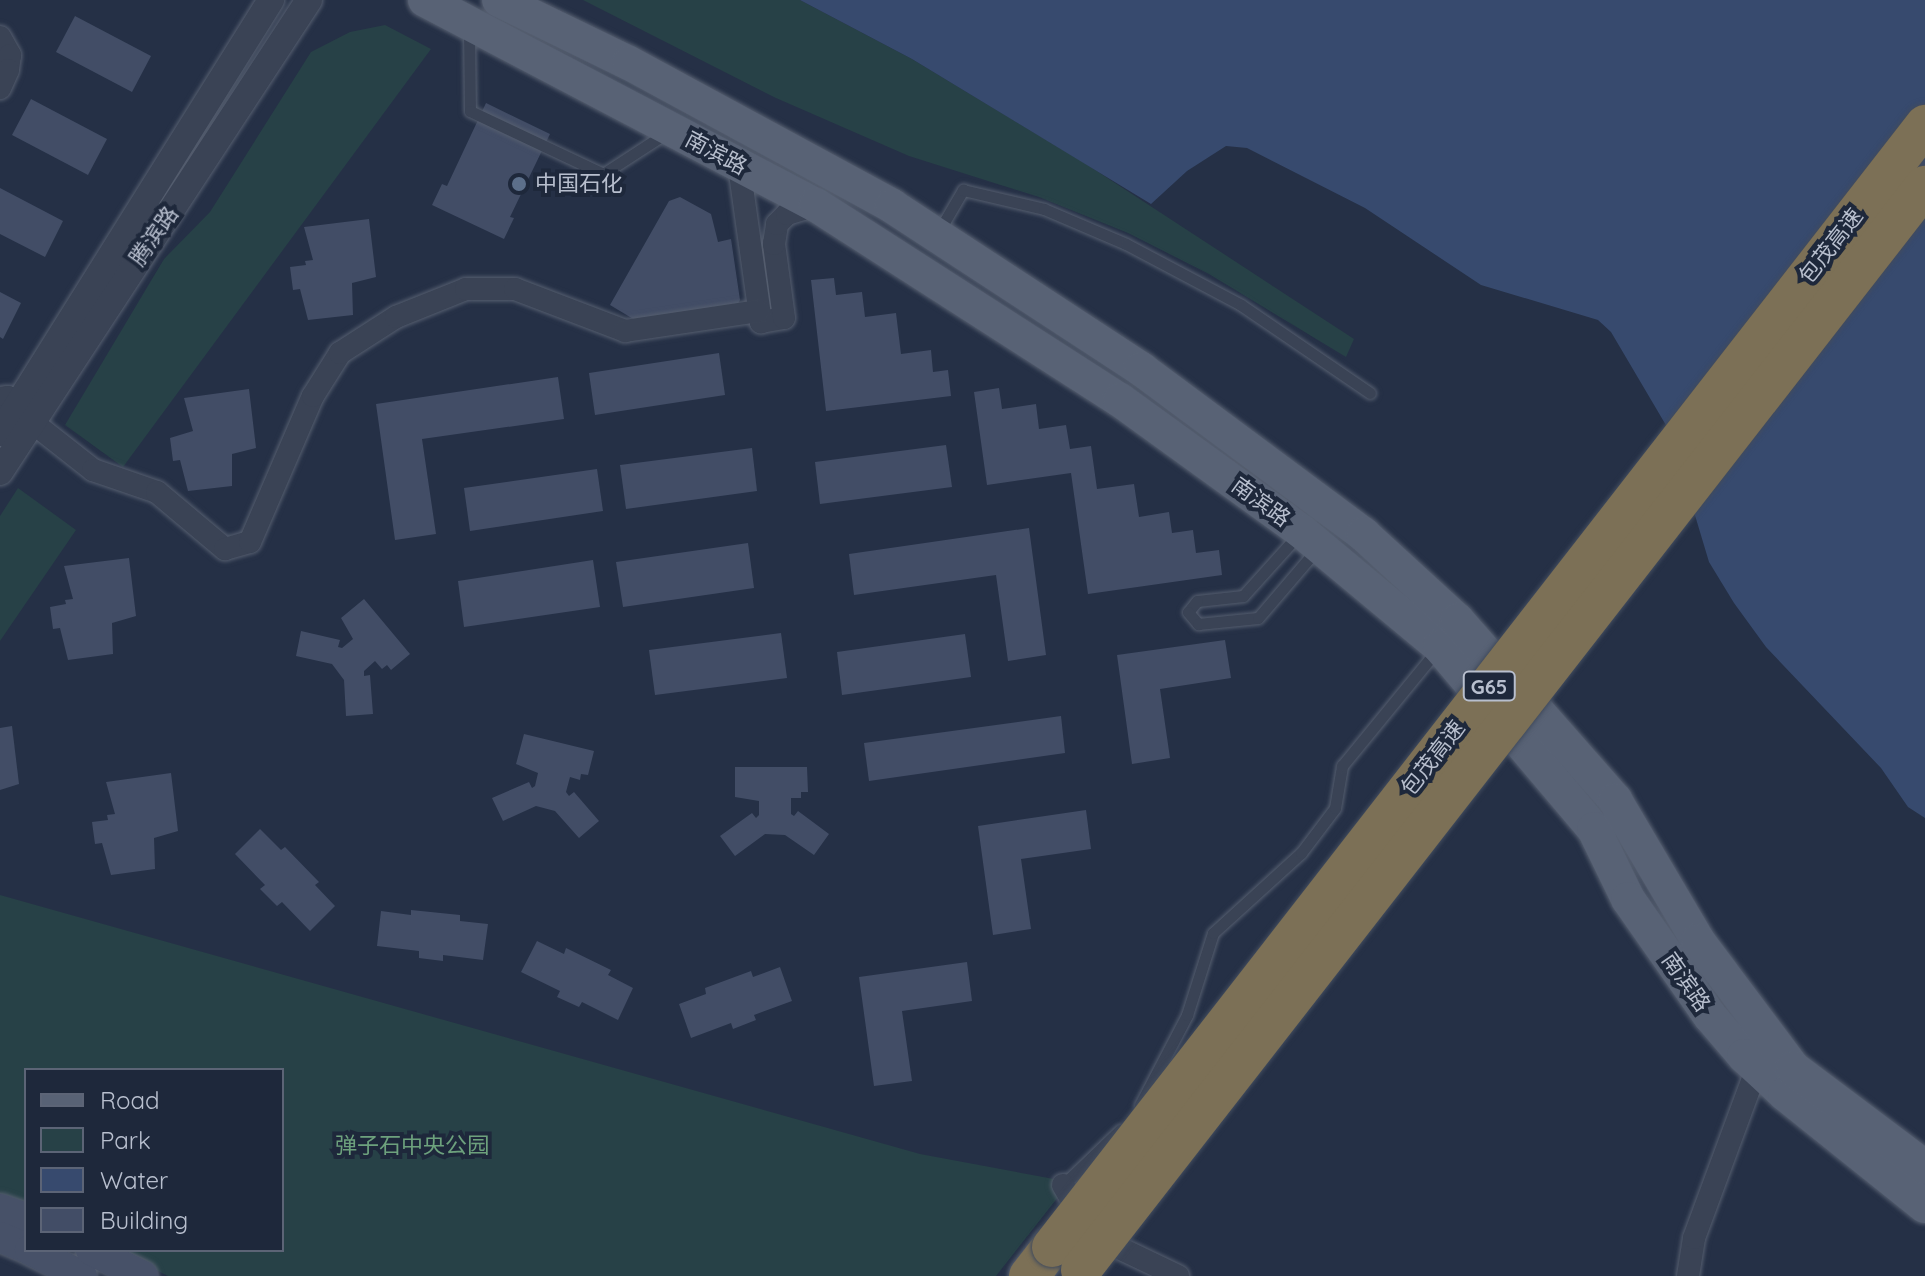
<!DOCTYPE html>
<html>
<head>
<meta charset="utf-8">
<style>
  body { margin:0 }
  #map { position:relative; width:1925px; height:1276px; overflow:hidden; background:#253046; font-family:Quicksand,"Noto Sans SC",sans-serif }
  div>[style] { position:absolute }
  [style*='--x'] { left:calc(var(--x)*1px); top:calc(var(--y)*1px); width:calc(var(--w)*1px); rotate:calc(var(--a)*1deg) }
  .green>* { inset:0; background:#274147 }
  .water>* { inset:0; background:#374a6e }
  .building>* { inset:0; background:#424d66 }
  .roads { filter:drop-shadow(0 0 2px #555e6f) drop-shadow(0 0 2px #555e6f) }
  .service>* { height:11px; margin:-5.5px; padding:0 5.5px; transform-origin:5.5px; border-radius:5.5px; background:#3a4355 }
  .minor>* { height:22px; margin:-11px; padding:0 11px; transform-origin:11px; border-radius:11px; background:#3a4355 }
  .tertiary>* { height:26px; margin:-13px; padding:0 13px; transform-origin:13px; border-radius:13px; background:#3a4355 }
  .secondary>* { height:30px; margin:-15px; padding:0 15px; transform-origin:15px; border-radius:15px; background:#475168 }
  .primary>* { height:34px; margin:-17px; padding:0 17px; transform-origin:17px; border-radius:17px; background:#586275 }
  .motorway>* { height:40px; margin:-20px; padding:0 20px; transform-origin:20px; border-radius:20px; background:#7c7056 }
  .bridges { filter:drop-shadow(0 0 2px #414b5d) drop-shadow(0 0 2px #414b5d) }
  .motorway-bridge>* { height:40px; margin:-20px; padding:0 20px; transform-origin:20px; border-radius:20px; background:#7c7056 }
  .dots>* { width:22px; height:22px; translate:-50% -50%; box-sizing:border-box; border:4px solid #1e283b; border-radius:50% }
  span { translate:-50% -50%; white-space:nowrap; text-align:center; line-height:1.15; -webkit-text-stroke:8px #1e283b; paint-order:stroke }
  .shield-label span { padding:2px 6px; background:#1e283b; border:2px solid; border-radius:6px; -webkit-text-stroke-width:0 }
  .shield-label { font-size:20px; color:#b8bfce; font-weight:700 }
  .street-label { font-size:22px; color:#b8bfce }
  .poi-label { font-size:22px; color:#b8bfce }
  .left { translate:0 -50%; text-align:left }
  .park-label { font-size:22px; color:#6da17d }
  .legend { position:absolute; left:24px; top:1068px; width:260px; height:184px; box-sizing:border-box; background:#1e283b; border:2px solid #5c6476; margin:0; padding:10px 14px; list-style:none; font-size:24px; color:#b8bfce }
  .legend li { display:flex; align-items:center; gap:16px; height:40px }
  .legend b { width:40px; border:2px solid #5c6476 }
</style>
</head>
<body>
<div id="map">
  <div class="green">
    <i style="clip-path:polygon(583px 0,800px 0,912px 59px,1086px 164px,1354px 339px,1346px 357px,1209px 274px,1128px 233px,1039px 197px,909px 156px,776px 98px)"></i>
    <i style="clip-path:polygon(385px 25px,431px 49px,123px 467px,65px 425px,164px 259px,210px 212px,311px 52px,350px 32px)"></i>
    <i style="clip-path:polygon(18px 488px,76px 530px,0 641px,0 516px)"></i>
    <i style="clip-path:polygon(0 895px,920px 1154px,1070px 1182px,996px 1276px,168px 1276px,115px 1250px,282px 1250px,282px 1070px,26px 1070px,26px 1207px,0 1197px)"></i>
  </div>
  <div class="water">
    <i style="clip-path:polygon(800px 0,1925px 0,1925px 818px,1908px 807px,1881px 768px,1766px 647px,1734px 603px,1709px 562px,1670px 432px,1611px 332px,1598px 320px,1481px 285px,1365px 208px,1247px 148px,1226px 146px,1187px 171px,1151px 204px,912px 59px)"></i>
  </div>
  <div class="building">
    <i style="clip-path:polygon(75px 16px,151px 56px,132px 92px,56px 52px)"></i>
    <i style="clip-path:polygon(31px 99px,107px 139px,88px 175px,12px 135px)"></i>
    <i style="clip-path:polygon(486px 103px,550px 134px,510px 217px,514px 218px,504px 239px,432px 205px,442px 184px,447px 186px)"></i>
    <i style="clip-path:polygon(0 188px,63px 221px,45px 257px,0 234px)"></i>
    <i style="clip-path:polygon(680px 197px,711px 214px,718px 242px,731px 239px,740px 300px,738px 304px,635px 320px,610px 305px,669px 201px)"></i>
    <i style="clip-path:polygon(369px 219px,376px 277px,352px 283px,353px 315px,308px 320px,300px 289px,293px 290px,290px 267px,306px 265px,305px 261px,313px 260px,304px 227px)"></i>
    <i style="clip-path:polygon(834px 278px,836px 295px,862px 292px,865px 317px,896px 313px,901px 354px,931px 350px,933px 372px,948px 370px,951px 396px,826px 411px,811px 280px)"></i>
    <i style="clip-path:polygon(0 292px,21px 303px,3px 339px,0 337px)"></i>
    <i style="clip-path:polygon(719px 353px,725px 395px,595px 415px,589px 373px)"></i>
    <i style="clip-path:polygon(558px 377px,564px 419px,422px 439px,436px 534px,395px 540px,376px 404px)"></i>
    <i style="clip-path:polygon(999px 388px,1002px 409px,1036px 404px,1039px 429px,1066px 425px,1070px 449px,1091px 446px,1097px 489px,1134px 484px,1139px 517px,1169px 512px,1172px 533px,1193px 530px,1196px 553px,1219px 550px,1222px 575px,1088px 594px,1071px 473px,987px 485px,974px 392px)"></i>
    <i style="clip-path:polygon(249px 389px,256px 448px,232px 454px,232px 486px,188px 491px,180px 460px,173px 461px,170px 438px,193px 431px,184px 398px)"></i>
    <i style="clip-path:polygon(946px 445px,952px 487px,820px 504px,815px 462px)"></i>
    <i style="clip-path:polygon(752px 448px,757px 491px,626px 509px,620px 465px)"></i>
    <i style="clip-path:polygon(597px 469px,603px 511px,470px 531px,464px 488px)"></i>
    <i style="clip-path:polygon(1029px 528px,1046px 655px,1008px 661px,996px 575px,854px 595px,849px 554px)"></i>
    <i style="clip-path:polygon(748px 543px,754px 588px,623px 607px,616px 562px)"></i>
    <i style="clip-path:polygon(129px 558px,136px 616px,112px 623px,113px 654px,68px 660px,60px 628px,53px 629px,50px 607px,66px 604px,65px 600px,73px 599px,64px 566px)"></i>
    <i style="clip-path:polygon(593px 560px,600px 607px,464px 627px,458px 581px)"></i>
    <i style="clip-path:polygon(364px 599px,410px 654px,391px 670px,387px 665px,382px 669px,375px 661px,364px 671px,364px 676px,370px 675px,373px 714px,346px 716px,344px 680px,332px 664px,296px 656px,301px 631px,340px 640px,338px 647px,342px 648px,353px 639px,341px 618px)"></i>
    <i style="clip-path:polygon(781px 633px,787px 678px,655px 695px,649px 650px)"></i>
    <i style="clip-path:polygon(965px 634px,971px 677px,842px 695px,837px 652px)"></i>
    <i style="clip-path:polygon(1225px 640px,1231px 678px,1160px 689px,1170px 758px,1132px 764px,1117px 655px)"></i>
    <i style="clip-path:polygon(1061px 716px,1065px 753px,869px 781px,864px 743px)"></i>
    <i style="clip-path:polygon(12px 726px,19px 784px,0 790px,0 728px)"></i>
    <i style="clip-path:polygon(524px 734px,594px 751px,588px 775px,581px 774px,580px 780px,570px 777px,566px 792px,569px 796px,574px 792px,599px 821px,579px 838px,555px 811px,536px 806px,503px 821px,492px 798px,529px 782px,532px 788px,535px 786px,538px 773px,516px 764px)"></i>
    <i style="clip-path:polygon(735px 767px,807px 767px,808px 792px,801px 792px,801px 798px,791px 798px,791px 814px,794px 816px,798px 811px,829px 834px,814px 855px,785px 835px,765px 834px,735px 856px,720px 836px,752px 813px,756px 818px,759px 815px,759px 801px,735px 797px)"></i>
    <i style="clip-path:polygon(171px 773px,178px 831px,154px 838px,155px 869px,111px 875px,102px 843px,95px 844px,92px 822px,108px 820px,107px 815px,115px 814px,106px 782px)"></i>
    <i style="clip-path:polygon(1086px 810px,1091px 849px,1021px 859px,1031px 929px,993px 935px,978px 826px)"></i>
    <i style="clip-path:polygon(260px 829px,281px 850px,285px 847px,319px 882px,315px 885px,335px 906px,310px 931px,282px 902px,277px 906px,260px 889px,265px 885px,235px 854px)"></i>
    <i style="clip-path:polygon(411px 910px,460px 915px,460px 921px,488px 924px,483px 960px,443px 955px,443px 961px,419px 958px,419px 951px,377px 946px,381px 911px,411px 915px)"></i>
    <i style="clip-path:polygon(537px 941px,564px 954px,566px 948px,611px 970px,608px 975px,633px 988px,618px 1020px,582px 1002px,579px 1007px,557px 997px,560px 991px,521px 972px)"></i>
    <i style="clip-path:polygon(967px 962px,972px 1001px,902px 1011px,912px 1081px,874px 1086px,859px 977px)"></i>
    <i style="clip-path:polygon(780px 967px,792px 1001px,754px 1015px,756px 1020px,733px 1029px,731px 1023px,691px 1038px,679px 1004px,706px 994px,705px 988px,751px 971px,753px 977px)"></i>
  </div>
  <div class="roads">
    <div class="service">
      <i style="--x:469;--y:31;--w:80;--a:89.3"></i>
      <i style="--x:470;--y:111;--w:147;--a:25.3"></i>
      <i style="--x:603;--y:174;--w:75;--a:-33.1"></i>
      <i style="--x:939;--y:231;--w:48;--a:-59.7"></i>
      <i style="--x:963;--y:190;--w:83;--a:13.2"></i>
      <i style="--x:1044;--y:209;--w:89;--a:23.1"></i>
      <i style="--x:1126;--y:244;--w:130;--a:27.9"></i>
      <i style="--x:1241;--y:305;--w:156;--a:34.3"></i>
      <i style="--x:1298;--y:535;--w:82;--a:132"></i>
      <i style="--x:1243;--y:596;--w:46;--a:173.8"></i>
      <i style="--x:1197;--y:601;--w:14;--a:129"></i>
      <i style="--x:1188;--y:612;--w:16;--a:50"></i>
      <i style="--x:1198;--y:624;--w:60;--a:-5.7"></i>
      <i style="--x:1258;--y:618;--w:89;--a:-49.5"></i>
      <i style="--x:1140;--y:1105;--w:102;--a:-62.4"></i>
      <i style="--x:1187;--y:1015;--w:86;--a:-72.4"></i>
      <i style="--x:1213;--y:933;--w:119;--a:-42.3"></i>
      <i style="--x:1301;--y:853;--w:56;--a:-52.9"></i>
      <i style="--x:1335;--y:808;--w:43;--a:-80.5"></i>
      <i style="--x:1342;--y:766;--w:150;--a:-50.7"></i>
      <i style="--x:1063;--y:1185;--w:79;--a:-44"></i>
    </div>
    <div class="minor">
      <i style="--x:0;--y:37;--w:21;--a:61"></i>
      <i style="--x:10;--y:55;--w:15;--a:98"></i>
      <i style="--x:8;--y:70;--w:20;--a:114"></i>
      <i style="--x:739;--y:166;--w:158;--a:82"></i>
      <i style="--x:761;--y:322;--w:23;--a:-10"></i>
      <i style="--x:784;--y:318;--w:75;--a:-97.7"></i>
      <i style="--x:774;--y:244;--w:20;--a:-81"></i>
      <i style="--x:777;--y:224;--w:14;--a:-45"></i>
      <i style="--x:787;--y:214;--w:30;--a:-17"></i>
      <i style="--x:0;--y:398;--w:8;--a:-7"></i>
      <i style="--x:8;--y:397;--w:28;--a:32"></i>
      <i style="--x:32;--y:422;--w:78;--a:38.2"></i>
      <i style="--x:93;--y:470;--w:68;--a:19"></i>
      <i style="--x:157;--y:492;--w:89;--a:40"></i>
      <i style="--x:225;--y:549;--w:26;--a:-16"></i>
      <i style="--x:250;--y:542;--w:159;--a:-66.7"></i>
      <i style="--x:313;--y:396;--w:51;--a:-57.9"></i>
      <i style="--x:340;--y:353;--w:67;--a:-32.7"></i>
      <i style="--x:396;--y:317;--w:75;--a:-21.8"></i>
      <i style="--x:466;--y:289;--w:49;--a:0"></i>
      <i style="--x:515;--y:289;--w:118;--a:20.9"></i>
      <i style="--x:625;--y:331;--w:135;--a:-8.5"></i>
      <i style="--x:1063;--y:1185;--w:48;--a:59.7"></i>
      <i style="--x:1087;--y:1226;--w:34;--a:36"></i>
      <i style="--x:1115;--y:1246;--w:70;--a:25.5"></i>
      <i style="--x:1688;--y:1276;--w:38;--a:-81"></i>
      <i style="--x:1694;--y:1238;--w:181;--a:-69.7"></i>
    </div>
    <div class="tertiary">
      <i style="--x:0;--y:433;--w:511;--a:-57.96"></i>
      <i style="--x:0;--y:472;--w:564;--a:-56.79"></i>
    </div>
    <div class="secondary">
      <i style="--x:0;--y:1209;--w:28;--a:19"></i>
      <i style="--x:0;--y:1237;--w:28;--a:23"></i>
      <i style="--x:30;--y:1250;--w:58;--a:26.6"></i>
      <i style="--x:91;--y:1250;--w:58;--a:26.6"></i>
    </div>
    <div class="primary">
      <i style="--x:425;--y:0;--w:441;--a:27.7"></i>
      <i style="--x:816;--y:205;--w:361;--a:32.7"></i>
      <i style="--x:1120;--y:400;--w:223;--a:35.9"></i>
      <i style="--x:1301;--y:531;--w:181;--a:39.8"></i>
      <i style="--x:1440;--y:647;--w:238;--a:49.8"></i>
      <i style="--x:1594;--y:829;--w:78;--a:64.1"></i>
      <i style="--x:1628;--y:899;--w:143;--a:55"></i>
      <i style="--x:1710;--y:1016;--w:52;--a:49.6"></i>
      <i style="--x:1744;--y:1056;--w:56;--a:42.8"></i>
      <i style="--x:1785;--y:1094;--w:179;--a:38.7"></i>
      <i style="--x:499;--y:0;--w:144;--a:25.9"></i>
      <i style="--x:629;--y:63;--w:299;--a:28.5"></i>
      <i style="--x:892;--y:206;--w:298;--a:33.2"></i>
      <i style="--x:1141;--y:369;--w:277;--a:36.6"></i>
      <i style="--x:1363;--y:534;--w:127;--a:42.5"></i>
      <i style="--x:1457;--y:620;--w:240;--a:48.7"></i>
      <i style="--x:1615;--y:800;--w:164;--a:59.5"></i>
      <i style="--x:1698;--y:941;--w:159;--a:53.2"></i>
      <i style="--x:1793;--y:1068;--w:165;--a:36.9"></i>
    </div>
    <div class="motorway">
      <i style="--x:1029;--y:1276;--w:37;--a:-52"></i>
    </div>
  </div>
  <div class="bridges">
    <div class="motorway-bridge">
      <i style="--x:1052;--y:1247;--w:1422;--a:-52.11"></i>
      <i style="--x:1081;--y:1270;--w:1374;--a:-52.1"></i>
    </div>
  </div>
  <div class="dots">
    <i style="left:519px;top:184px;background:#5c6f8a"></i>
  </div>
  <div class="shield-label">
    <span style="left:1489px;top:686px">G65</span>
  </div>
  <div class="street-label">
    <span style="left:716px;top:153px;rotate:28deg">南滨路</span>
    <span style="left:154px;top:236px;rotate:-55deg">腾滨路</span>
    <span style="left:1831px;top:246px;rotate:-52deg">包茂高速</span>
    <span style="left:1261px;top:502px;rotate:36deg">南滨路</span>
    <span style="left:1433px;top:758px;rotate:-52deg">包茂高速</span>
    <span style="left:1686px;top:982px;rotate:55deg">南滨路</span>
  </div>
  <div class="poi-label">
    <span class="left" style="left:535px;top:184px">中国石化</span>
  </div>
  <div class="park-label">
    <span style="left:412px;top:1146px">弹子石中央公园</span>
  </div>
  <ul class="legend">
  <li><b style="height:10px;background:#586275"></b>Road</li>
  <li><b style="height:22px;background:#274147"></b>Park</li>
  <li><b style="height:22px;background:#374a6e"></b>Water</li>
  <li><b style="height:22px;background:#424d66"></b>Building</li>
  </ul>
</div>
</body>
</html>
